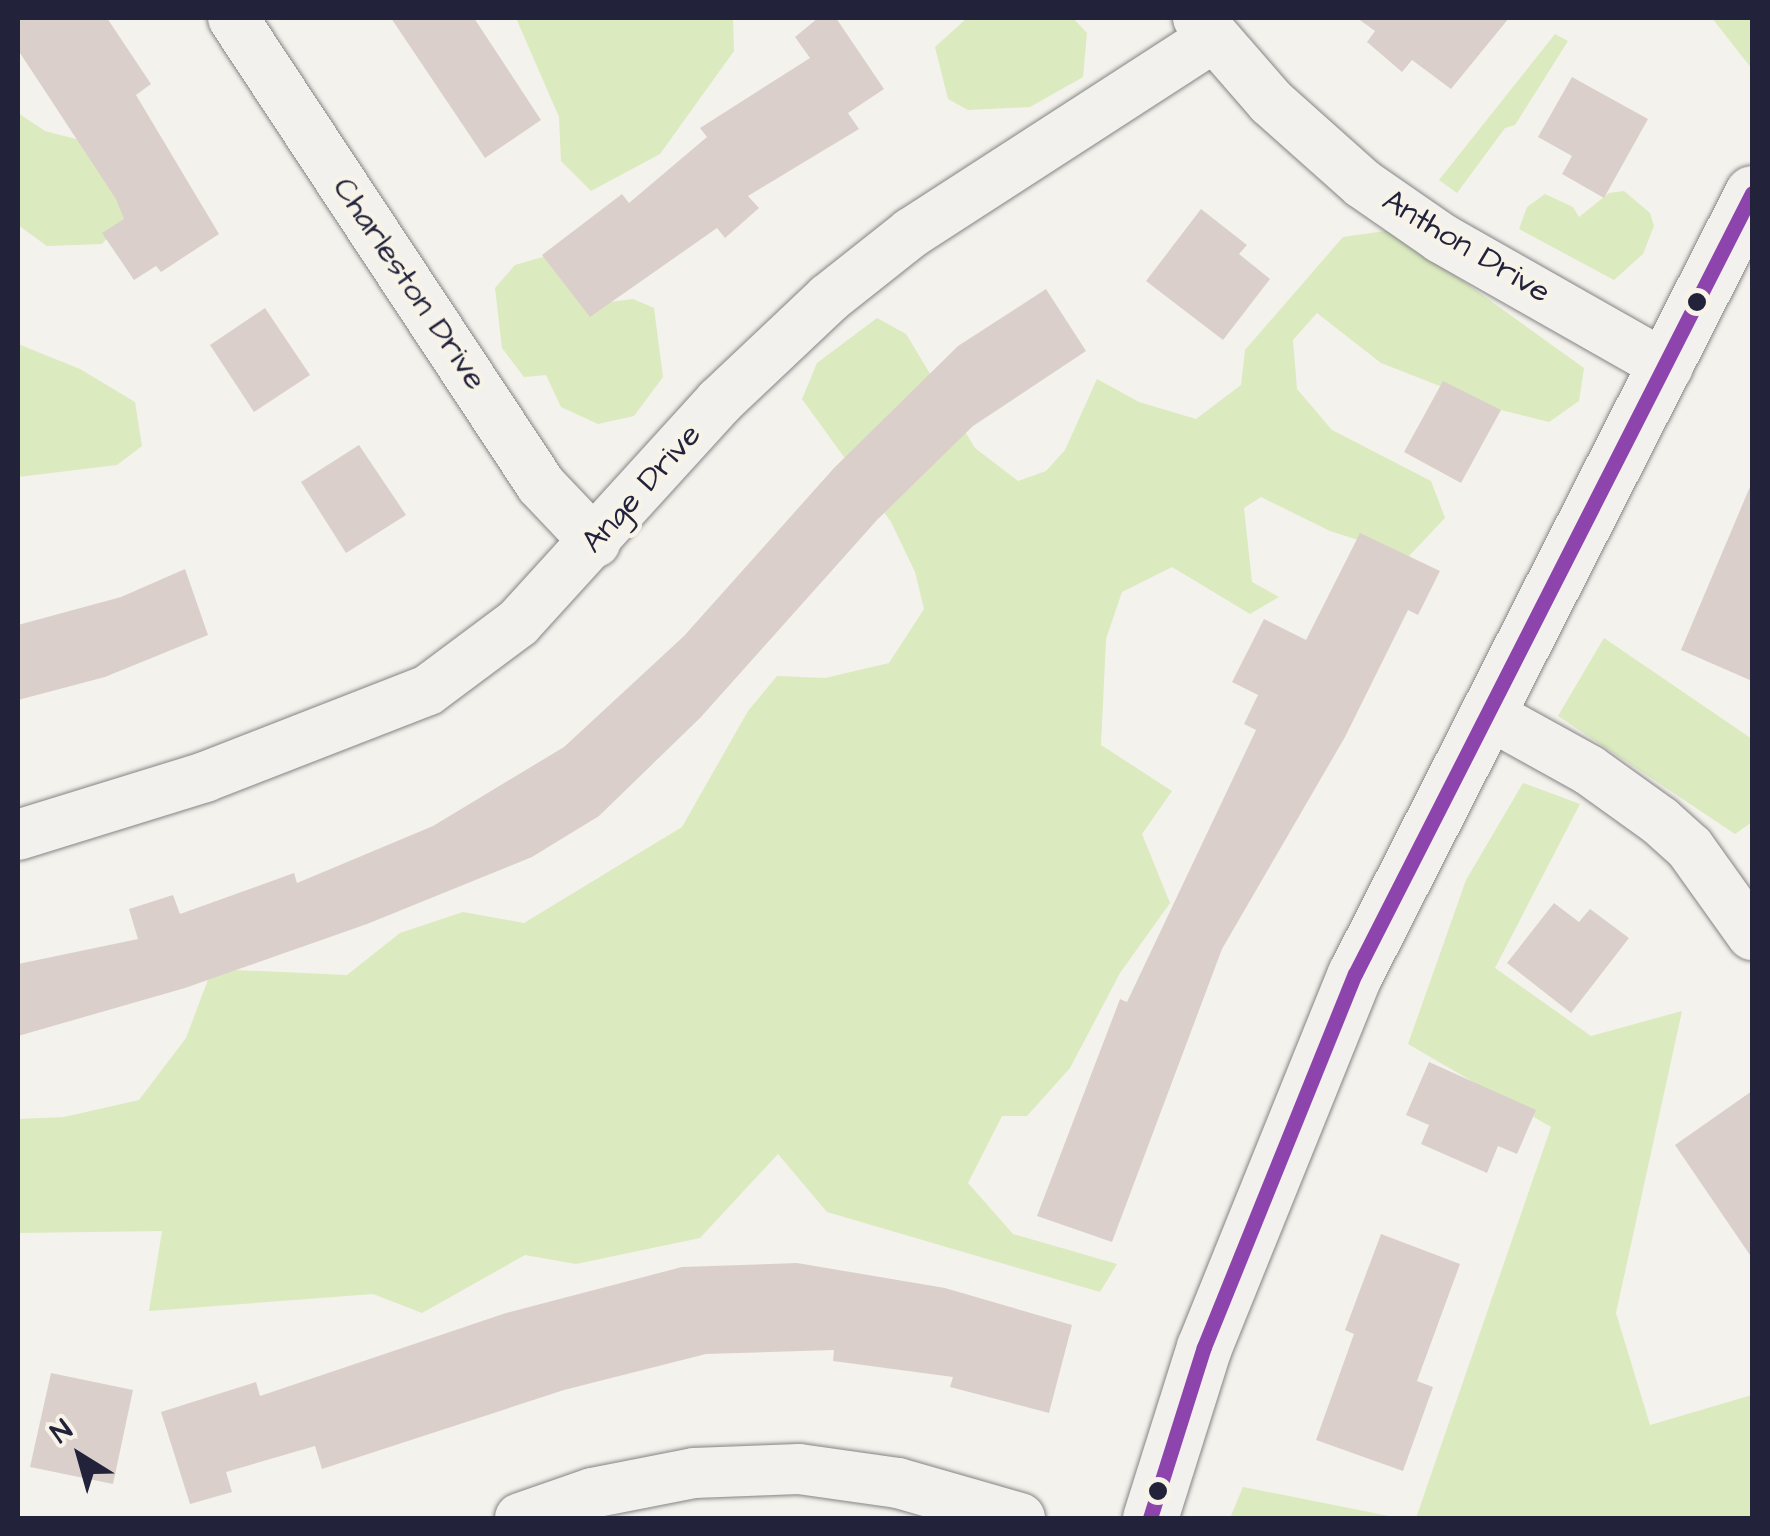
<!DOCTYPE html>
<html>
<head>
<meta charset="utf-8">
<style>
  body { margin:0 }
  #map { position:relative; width:1770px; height:1536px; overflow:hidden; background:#f4f2ec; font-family:"Architects Daughter",sans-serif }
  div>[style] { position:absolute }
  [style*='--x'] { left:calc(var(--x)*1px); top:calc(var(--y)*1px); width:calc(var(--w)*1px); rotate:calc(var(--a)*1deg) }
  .green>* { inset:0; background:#dbeabf }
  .building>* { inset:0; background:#dbcfcb }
  .roads { filter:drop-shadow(0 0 2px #858486) drop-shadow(0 0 2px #858486) }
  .minor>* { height:50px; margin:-25px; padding:0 25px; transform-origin:25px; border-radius:25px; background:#f2f1ed }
  .tertiary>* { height:55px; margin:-27.5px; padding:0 27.5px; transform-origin:27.5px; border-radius:27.5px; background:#f2f1ed }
  .bus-1>* { height:15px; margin:-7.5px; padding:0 7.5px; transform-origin:7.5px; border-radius:7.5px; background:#8e44ad }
  .dots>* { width:28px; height:28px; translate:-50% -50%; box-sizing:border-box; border:5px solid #f7f3e8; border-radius:50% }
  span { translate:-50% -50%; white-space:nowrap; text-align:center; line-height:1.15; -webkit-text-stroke:9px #f7f3e8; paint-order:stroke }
  .street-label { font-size:32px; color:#22223b }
  .frame { position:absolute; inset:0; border:20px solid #22223b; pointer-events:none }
  .north { position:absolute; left:30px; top:1406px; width:100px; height:100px; -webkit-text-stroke:8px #f7f3e8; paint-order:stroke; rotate:323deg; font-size:28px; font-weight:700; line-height:40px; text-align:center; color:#22223b }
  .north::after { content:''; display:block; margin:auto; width:35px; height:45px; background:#22223b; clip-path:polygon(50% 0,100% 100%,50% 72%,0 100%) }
</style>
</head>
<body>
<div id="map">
  <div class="green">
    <i style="clip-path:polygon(516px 18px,733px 18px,734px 51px,660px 154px,591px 191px,561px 161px,559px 117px)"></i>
    <i style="clip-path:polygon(967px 18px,1073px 18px,1087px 33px,1083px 77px,1030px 107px,968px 110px,948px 99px,935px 47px)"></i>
    <i style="clip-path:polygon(1712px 18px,1752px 18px,1752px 69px)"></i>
    <i style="clip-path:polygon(1555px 34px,1568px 41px,1515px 125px,1505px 128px,1457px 193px,1439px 180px)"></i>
    <i style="clip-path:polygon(18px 113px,45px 131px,126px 152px,146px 196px,102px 244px,47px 246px,18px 225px)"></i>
    <i style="clip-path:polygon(1624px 191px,1650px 213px,1654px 226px,1643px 254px,1614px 280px,1519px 229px,1527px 207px,1545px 194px,1573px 207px,1579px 217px,1609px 193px)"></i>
    <i style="clip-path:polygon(1392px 230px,1584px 368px,1579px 401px,1549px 422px,1501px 410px,1381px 363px,1317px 313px,1293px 340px,1297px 389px,1332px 430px,1431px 481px,1445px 518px,1409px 556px,1330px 531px,1261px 497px,1244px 508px,1252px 582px,1279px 597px,1250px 614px,1172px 567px,1122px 592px,1106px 639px,1101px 745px,1172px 791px,1142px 834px,1170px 903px,1120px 973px,1070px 1068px,1027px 1116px,1002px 1116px,968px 1183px,1013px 1234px,1117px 1264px,1100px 1292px,827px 1212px,778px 1154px,700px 1238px,576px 1264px,525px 1255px,422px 1313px,373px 1294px,149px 1311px,162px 1231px,18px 1233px,18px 1119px,64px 1117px,139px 1100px,186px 1038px,212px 969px,347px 975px,400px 933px,463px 912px,524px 923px,682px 827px,748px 711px,777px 676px,825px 678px,889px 663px,924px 609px,915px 572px,891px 522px,802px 399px,817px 363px,877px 318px,906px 334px,975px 448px,1018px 481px,1046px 471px,1065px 450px,1097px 379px,1139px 402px,1196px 419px,1241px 385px,1245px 350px,1343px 237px)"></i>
    <i style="clip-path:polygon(567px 250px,609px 302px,633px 299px,654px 308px,663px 377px,634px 416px,598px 424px,561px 407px,546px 375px,524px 377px,502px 348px,495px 288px,515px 265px)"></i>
    <i style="clip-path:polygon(18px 344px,80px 369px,135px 402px,142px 446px,117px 465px,18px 477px)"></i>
    <i style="clip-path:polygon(1604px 638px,1752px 739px,1752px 822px,1735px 834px,1558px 716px)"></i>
    <i style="clip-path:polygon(1523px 783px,1580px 804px,1495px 968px,1591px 1036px,1682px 1011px,1616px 1313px,1650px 1425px,1752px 1395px,1752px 1518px,1416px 1518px,1551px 1127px,1408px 1044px,1466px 880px)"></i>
    <i style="clip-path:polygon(1243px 1487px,1399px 1518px,1230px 1518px)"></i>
  </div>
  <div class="building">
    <i style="clip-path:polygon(18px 18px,107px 18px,151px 84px,136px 95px,219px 234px,161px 272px,156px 266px,134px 280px,102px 233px,124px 219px,116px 199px,18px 50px)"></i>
    <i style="clip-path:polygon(391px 18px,474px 18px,541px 120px,485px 158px)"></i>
    <i style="clip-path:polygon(818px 18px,836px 18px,884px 89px,848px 113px,859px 129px,748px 196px,759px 208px,725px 238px,717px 228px,590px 317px,542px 255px,622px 194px,629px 203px,707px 137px,700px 128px,810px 58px,795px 37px)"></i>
    <i style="clip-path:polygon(1357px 18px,1509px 18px,1451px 89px,1412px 60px,1402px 72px,1367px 42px,1375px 31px)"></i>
    <i style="clip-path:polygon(1572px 77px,1648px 119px,1604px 198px,1562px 174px,1572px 156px,1538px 137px)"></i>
    <i style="clip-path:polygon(1201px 209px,1247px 245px,1239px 254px,1270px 279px,1223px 340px,1146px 281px)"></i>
    <i style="clip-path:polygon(1046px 289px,1086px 351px,973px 426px,877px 520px,701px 717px,599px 816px,532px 857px,367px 924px,185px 988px,18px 1036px,18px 964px,138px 939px,129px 909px,173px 895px,180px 914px,294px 873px,297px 883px,433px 826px,564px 747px,684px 636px,834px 468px,958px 346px)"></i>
    <i style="clip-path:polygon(265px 308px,310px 375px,254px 412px,210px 345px)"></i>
    <i style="clip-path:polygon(1443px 381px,1501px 410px,1461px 483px,1404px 452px)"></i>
    <i style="clip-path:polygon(359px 445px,406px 515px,346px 553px,301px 482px)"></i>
    <i style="clip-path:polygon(1752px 482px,1752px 681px,1681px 650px)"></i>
    <i style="clip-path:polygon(1360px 533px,1440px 571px,1418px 615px,1408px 610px,1345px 737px,1222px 949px,1112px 1242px,1037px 1216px,1120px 999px,1127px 1002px,1256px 730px,1244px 724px,1258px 695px,1232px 682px,1264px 619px,1306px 640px)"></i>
    <i style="clip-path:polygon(185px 569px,208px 635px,105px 677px,18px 700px,18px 625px,121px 597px)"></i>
    <i style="clip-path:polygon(1554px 903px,1579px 922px,1590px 909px,1629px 938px,1571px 1013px,1507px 963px)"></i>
    <i style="clip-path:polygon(1429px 1062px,1536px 1110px,1517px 1154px,1498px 1146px,1487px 1173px,1421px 1144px,1429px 1125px,1406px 1115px)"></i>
    <i style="clip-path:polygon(1752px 1091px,1752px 1258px,1675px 1145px)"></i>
    <i style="clip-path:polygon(1381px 1234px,1460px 1264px,1417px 1381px,1433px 1387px,1403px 1471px,1316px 1440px,1354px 1334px,1345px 1330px)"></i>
    <i style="clip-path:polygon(797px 1263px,945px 1288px,1072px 1325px,1049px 1413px,950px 1387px,953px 1377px,833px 1361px,834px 1350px,706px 1354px,564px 1390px,322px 1469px,315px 1446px,226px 1472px,232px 1492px,190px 1504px,161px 1412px,256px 1382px,260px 1396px,506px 1313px,682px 1267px)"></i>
    <i style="clip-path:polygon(51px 1373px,133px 1390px,113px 1484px,30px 1467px)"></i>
  </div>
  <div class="roads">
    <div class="minor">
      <i style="--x:233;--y:18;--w:559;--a:56.59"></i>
      <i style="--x:541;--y:485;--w:79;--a:46.5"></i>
      <i style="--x:1198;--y:18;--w:111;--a:49"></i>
      <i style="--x:1271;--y:102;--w:123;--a:41.7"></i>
      <i style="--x:1363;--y:184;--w:95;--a:34.7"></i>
      <i style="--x:1441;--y:238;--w:261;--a:29.6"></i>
      <i style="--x:1486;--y:713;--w:118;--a:29"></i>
      <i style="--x:1589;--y:770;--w:87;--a:35.7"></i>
      <i style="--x:1660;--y:821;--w:40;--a:42"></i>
      <i style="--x:1690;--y:848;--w:107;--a:54.5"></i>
      <i style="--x:18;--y:835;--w:196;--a:-17.2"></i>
      <i style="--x:205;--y:777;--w:239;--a:-21.3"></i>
      <i style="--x:428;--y:690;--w:112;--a:-36.7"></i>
      <i style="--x:518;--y:623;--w:299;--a:-47.7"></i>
      <i style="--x:719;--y:402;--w:151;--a:-43.4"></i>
      <i style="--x:829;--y:298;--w:105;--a:-38.4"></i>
      <i style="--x:911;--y:233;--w:359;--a:-32.9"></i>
      <i style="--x:520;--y:1518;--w:76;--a:-19.1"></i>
      <i style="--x:592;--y:1493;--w:104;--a:-11.1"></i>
      <i style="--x:694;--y:1473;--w:105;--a:-2.2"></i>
      <i style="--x:799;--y:1469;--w:100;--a:8"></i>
      <i style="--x:898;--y:1483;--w:127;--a:16"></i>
    </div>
    <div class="tertiary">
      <i style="--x:1150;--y:1518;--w:179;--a:-72.5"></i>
      <i style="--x:1204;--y:1347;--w:402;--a:-68"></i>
      <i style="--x:1355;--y:974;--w:876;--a:-63.05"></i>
    </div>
  </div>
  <div class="bus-1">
    <i style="--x:1150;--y:1518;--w:179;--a:-72.5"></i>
    <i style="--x:1204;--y:1347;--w:402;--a:-68"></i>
    <i style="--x:1355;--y:974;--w:876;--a:-63.05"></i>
  </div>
  <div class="dots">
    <i style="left:1697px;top:302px;background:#22223b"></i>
    <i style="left:1158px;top:1491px;background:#22223b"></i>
  </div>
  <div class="street-label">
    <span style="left:1466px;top:247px;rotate:31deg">Anthon Drive</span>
    <span style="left:409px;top:284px;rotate:56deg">Charleston Drive</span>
    <span style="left:642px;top:489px;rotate:-48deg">Ange Drive</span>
  </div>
  <div class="frame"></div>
  <div class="north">N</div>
</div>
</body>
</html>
